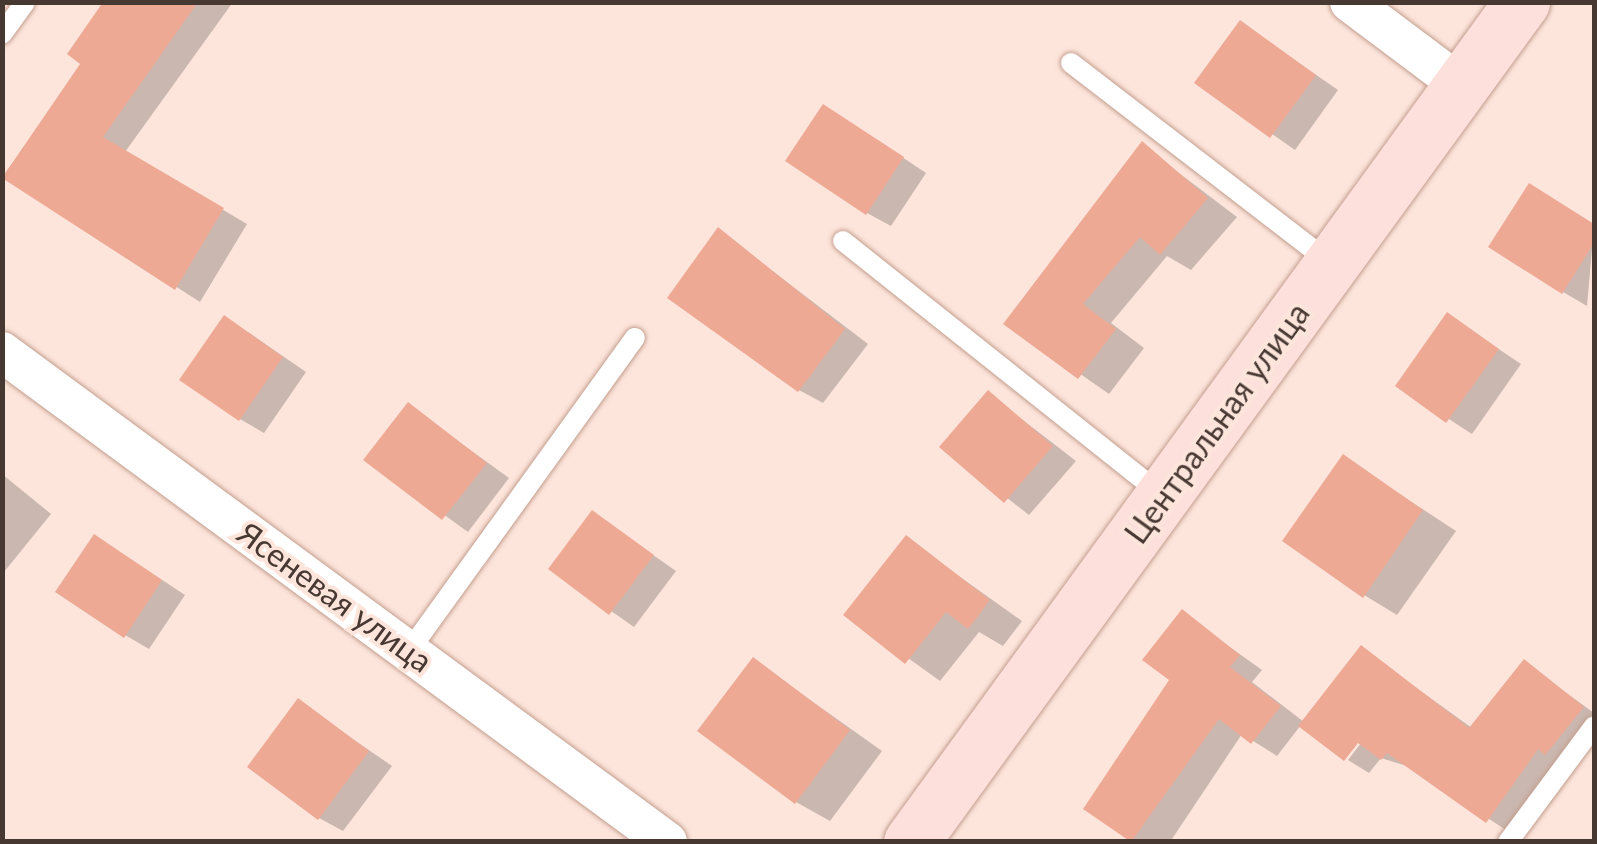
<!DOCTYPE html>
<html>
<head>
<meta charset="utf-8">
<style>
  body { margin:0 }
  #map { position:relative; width:1597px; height:844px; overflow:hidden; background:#fde5db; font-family:Lato,sans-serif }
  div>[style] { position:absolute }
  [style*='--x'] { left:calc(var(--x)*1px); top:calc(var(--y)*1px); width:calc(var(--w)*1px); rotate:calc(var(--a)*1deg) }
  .shadow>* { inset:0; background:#0003 }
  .building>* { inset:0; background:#eea995 }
  .roads { filter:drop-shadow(0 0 2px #c39e8f) drop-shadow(0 0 2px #c39e8f) }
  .lane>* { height:20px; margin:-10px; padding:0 10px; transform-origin:10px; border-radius:10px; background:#fff }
  .street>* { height:40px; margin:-20px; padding:0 20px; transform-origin:20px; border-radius:20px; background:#fff }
  .secondary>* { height:55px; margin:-27.5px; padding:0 27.5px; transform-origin:27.5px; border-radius:27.5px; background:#fde0dc }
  span { translate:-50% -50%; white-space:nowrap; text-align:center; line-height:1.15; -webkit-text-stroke:8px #fde5db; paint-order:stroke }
  .street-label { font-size:32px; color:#473832 }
  .frame { position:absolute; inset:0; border:5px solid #473832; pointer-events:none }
</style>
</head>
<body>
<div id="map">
  <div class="shadow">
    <i style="clip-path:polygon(107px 2px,233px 2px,125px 152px,247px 224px,200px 302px,3px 176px,84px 63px)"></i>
    <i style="clip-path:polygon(1241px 23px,1338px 90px,1295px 150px,1198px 82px)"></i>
    <i style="clip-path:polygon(848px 121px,926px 173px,891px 226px,867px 213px)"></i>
    <i style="clip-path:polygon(1142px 145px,1237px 217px,1191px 270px,1167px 256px,1111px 323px,1144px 348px,1109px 394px,1007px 323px)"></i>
    <i style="clip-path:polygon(1553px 200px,1594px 226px,1587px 306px,1563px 292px)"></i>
    <i style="clip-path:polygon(719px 230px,868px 344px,823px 403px,799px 390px)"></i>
    <i style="clip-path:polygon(1448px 315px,1521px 364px,1472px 434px,1398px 386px)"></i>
    <i style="clip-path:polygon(248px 332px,306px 372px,264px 433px,240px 419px)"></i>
    <i style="clip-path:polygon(988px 393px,1076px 461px,1029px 515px,942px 447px)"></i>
    <i style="clip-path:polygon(408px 405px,509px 478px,468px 532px,367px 459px)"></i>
    <i style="clip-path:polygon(1343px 457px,1456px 531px,1397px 615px,1364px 595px)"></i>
    <i style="clip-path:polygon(2px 474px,51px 514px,4px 572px,2px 571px)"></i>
    <i style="clip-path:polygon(593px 513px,676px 571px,634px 627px,551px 569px)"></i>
    <i style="clip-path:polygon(907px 539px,1022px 621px,1003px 646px,979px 632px,940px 681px,847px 614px)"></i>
    <i style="clip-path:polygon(118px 551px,185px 595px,149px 649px,125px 635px)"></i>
    <i style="clip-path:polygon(1182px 613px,1262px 670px,1252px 682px,1304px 722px,1361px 648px,1472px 728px,1524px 662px,1594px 713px,1594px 737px,1512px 834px,1410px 767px,1381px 758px,1369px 773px,1348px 760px,1368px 734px,1301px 725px,1277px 756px,1242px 734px,1170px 842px,1136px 842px,1086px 809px,1172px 680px)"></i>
    <i style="clip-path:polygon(754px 660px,882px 751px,830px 821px,796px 802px)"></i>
    <i style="clip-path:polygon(299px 702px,392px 766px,343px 831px,319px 818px)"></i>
  </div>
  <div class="building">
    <i style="clip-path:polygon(103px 2px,198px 2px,103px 137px,224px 208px,175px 290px,2px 178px,80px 64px,67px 54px)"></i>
    <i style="clip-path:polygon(1240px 20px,1316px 75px,1270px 138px,1194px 83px)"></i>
    <i style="clip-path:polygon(823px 104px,904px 157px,866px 215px,785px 161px)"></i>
    <i style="clip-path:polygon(1142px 141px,1208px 198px,1160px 255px,1140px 237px,1083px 304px,1116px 329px,1078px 379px,1003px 324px)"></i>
    <i style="clip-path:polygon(1529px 183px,1594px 224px,1594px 243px,1562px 294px,1488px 247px)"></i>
    <i style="clip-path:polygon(718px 227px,845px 329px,798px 392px,667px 298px)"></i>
    <i style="clip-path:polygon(1447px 312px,1499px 349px,1446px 423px,1395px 386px)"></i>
    <i style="clip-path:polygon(224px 315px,283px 357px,239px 421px,179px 380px)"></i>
    <i style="clip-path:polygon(988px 390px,1053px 446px,1004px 503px,939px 447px)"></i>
    <i style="clip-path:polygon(408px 402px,487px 463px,442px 520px,363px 460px)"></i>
    <i style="clip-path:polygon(1343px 454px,1423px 510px,1363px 598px,1282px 541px)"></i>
    <i style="clip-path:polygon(592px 510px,654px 555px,609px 615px,548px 569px)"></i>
    <i style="clip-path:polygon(94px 534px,162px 580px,124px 638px,55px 592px)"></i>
    <i style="clip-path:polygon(906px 535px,990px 600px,968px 629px,946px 612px,905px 664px,843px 615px)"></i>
    <i style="clip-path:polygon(1182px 609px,1240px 655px,1230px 667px,1281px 706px,1251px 744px,1219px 719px,1131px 842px,1083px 809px,1169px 680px,1142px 660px)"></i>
    <i style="clip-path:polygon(1361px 645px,1469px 728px,1524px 659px,1584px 707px,1545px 755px,1538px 749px,1486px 823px,1387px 753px,1381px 760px,1358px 743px,1344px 761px,1298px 726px)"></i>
    <i style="clip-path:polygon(753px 657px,850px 730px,795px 804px,697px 731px)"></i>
    <i style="clip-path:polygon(298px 698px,369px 751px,318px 820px,247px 767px)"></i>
  </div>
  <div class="roads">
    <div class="lane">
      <i style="--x:2;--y:34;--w:39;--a:-54"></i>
      <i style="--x:1071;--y:63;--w:328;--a:37.6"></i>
      <i style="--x:843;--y:241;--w:408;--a:38.5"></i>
      <i style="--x:409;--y:651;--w:386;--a:-54.2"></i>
      <i style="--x:1508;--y:842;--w:144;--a:-53.4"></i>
    </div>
    <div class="street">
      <i style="--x:1350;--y:2;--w:140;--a:36.9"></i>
      <i style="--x:2;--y:352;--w:826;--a:36.38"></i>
    </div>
    <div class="secondary">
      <i style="--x:911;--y:842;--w:1039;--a:-53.97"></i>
    </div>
  </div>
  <div class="street-label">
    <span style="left:1217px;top:423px;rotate:-54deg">Центральная улица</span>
    <span style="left:335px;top:597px;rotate:36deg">Ясеневая улица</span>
  </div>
  <div class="frame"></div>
</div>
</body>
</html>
